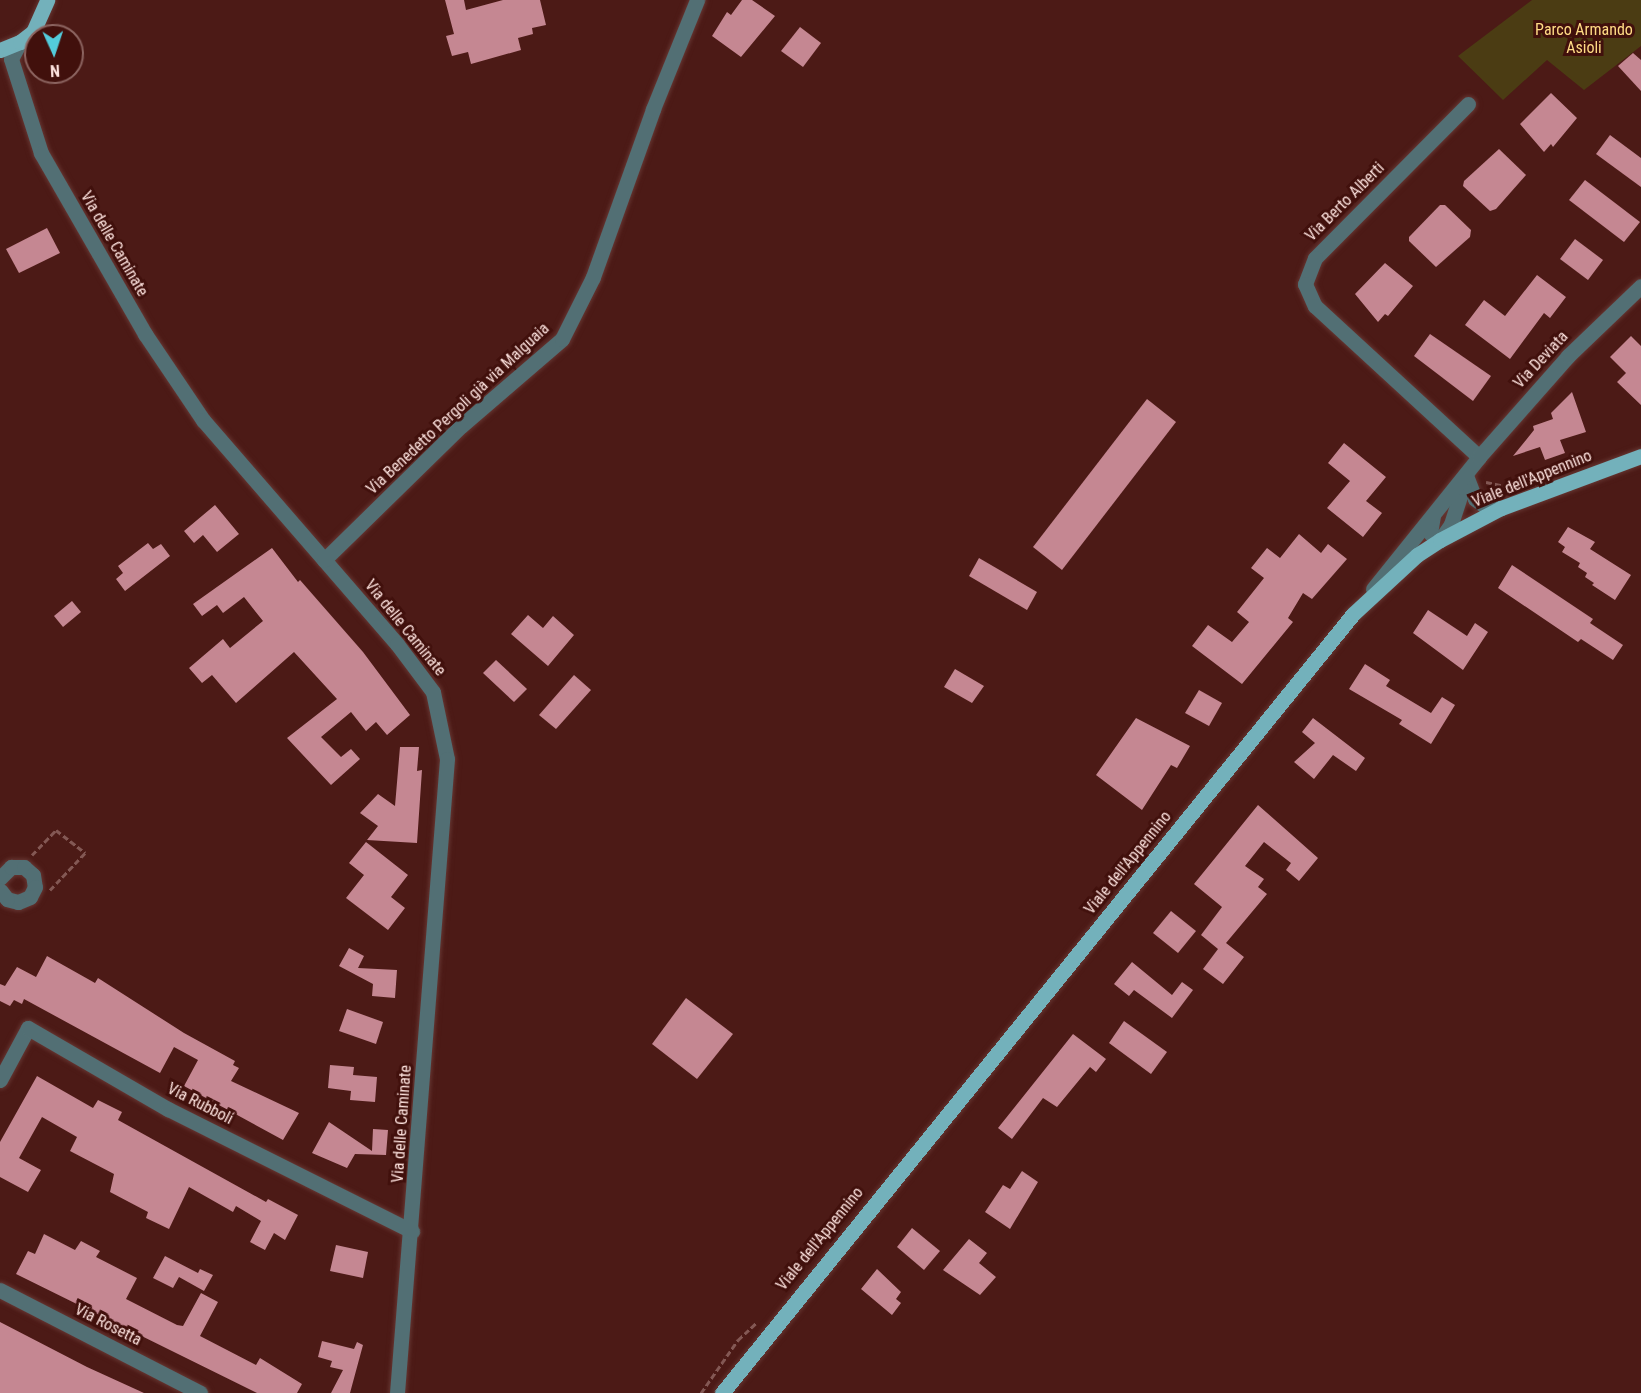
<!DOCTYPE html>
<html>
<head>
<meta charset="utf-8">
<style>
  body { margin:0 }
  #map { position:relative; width:1641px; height:1393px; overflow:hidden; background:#4c1a16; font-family:"Roboto Condensed",sans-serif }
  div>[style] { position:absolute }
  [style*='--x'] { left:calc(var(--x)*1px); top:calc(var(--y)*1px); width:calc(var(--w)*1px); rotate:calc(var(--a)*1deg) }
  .green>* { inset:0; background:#4b3c13 }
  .building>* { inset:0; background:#c58792 }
  .path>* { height:3px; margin-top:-1.5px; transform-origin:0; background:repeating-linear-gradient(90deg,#835854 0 6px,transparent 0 9px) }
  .roads { filter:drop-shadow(0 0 2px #653632) drop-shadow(0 0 2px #653632) }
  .minor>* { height:15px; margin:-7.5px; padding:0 7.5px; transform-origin:7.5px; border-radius:7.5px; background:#526f74 }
  .major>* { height:15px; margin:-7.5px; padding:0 7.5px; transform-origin:7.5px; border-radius:7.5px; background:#73b1bb }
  span { translate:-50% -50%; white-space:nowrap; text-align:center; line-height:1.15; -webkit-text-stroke:6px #41100c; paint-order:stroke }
  .park-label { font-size:16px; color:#ffdb85 }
  .street-label { font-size:16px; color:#fde2de }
  .north { position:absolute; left:24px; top:24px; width:60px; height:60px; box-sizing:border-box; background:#41100c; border:2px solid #8c6460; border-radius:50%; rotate:177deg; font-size:16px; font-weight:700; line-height:24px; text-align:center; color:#fde2de }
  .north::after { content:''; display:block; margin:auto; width:21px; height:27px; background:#53cbdb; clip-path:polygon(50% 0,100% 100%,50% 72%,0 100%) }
</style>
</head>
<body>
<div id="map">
  <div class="green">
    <i style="clip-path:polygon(1532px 0,1641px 0,1641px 46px,1584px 90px,1547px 60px,1503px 100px,1458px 56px)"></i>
  </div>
  <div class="building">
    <i style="clip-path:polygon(445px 0,464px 0,466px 10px,503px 0,540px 0,546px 25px,532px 28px,533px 34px,518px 38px,521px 50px,471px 64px,468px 52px,452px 56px,446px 36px,454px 34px)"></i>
    <i style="clip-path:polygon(742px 0,752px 0,775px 16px,741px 57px,712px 36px,727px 12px,731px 15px)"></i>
    <i style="clip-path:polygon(800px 27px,821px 43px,803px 67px,781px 51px)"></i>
    <i style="clip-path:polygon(1633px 53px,1641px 60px,1641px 91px,1618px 66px)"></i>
    <i style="clip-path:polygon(1551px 93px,1577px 118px,1553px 147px,1551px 144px,1544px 152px,1520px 124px)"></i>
    <i style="clip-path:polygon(1610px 135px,1641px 158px,1641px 187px,1596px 154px)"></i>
    <i style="clip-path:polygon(1499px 149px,1526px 175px,1496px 209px,1490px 211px,1463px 186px,1464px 181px)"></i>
    <i style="clip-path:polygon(1585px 180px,1640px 222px,1624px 242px,1569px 200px)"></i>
    <i style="clip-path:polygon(1440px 205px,1445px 205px,1471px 230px,1470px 237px,1436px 267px,1409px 241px,1409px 237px)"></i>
    <i style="clip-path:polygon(47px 228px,60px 253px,19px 273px,6px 249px)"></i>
    <i style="clip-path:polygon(1575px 239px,1603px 260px,1588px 280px,1560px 259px)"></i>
    <i style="clip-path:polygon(1385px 263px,1413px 286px,1388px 316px,1385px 314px,1378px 322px,1355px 294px)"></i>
    <i style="clip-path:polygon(1537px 275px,1566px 297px,1550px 318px,1544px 313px,1510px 359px,1465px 325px,1484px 300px,1505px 316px)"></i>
    <i style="clip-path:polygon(1430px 334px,1491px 376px,1473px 401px,1414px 356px)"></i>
    <i style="clip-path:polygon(1631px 336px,1641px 346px,1641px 405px,1617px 382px,1626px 373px,1610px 357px)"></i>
    <i style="clip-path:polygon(1572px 392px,1586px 432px,1560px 440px,1565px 453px,1545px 460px,1540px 447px,1513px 456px,1534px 430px,1533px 426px,1553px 419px,1551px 413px)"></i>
    <i style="clip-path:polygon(1147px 399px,1176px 422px,1062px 570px,1033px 547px)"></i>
    <i style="clip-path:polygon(1344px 443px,1386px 477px,1366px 501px,1382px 513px,1363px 537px,1327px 508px,1350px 481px,1328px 463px)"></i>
    <i style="clip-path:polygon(215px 505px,239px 534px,217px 552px,203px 535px,194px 543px,184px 531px)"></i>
    <i style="clip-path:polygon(1568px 527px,1595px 542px,1590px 549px,1631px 575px,1615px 600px,1592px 585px,1594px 583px,1585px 577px,1587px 573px,1578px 567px,1580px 563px,1562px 552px,1565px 547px,1558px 542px)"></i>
    <i style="clip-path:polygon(1299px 534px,1321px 553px,1328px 544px,1347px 559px,1312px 599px,1303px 593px,1288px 618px,1293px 622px,1242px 684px,1192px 646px,1208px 625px,1232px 642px,1249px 622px,1237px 612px,1264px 578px,1251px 568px,1267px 548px,1280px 558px)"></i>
    <i style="clip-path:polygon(148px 543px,153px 549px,161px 544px,170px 556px,125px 591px,116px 579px,123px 573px,118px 566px)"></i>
    <i style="clip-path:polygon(272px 548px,298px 582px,300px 580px,363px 652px,410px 715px,387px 735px,376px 722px,366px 731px,351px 712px,321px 737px,341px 757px,351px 749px,360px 759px,331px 785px,287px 738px,337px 699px,294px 652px,236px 703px,212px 675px,202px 683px,189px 668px,223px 639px,230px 648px,263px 621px,244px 597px,223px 613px,217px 605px,202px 616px,193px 604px)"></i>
    <i style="clip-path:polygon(979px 558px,1037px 592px,1027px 610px,969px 576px)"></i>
    <i style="clip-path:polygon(1512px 565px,1593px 619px,1590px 623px,1623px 645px,1613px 660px,1581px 639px,1578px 642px,1498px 588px)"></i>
    <i style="clip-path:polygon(72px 601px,81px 612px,63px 627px,54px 616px)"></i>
    <i style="clip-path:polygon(1428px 610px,1467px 636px,1475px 623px,1488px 632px,1463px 670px,1413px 633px)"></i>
    <i style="clip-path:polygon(528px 615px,543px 628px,553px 616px,574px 635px,548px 666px,511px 634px)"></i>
    <i style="clip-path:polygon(496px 660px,527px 689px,514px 702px,483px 673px)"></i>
    <i style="clip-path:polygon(1365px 664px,1390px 680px,1386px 686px,1431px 713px,1442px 697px,1455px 705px,1431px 744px,1399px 724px,1402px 720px,1349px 689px)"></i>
    <i style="clip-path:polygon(955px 669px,984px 686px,972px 703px,944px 687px)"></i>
    <i style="clip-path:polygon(574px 675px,591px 690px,556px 729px,539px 715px)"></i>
    <i style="clip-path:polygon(1199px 690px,1222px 703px,1209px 726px,1185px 713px)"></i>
    <i style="clip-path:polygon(1136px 718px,1190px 746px,1177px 768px,1171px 765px,1142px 810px,1096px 775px)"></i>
    <i style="clip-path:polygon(1313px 718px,1365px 758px,1356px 771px,1333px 755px,1314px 779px,1294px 762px,1315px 743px,1302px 732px)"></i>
    <i style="clip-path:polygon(400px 747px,419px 747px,417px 771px,422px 770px,417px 843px,367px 840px,378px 826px,360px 813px,378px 794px,395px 806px)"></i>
    <i style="clip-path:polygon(1258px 805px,1318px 858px,1299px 881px,1286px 870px,1291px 863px,1264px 842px,1245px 866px,1264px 879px,1258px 887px,1267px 894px,1226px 943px,1244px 957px,1223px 984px,1203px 969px,1218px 949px,1201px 935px,1222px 907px,1194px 884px)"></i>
    <i style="clip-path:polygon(366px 842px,408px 875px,391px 897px,405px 908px,388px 930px,346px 898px,364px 875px,349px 863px)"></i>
    <i style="clip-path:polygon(1171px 911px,1196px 931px,1178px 953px,1153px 933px)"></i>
    <i style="clip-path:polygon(349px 948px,364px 956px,358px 968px,397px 970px,395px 998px,372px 996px,373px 984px,339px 966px)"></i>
    <i style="clip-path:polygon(47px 956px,95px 983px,98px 978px,184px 1033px,235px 1061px,233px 1065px,239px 1068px,231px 1081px,299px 1113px,283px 1140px,184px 1086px,198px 1060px,174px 1047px,160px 1073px,24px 999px,22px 1004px,14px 1000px,10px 1006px,0 1001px,0 984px,5px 986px,17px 967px,36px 977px)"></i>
    <i style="clip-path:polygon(1132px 962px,1172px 995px,1182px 982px,1193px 990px,1172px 1018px,1134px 990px,1129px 996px,1114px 984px)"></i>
    <i style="clip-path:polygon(686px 998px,733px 1034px,697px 1079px,652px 1044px)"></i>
    <i style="clip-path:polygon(347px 1009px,383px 1022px,376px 1044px,339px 1031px)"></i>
    <i style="clip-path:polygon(1124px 1021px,1167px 1052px,1151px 1074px,1109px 1043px)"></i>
    <i style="clip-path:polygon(1073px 1034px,1106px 1059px,1096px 1072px,1090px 1067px,1057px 1107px,1043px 1098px,1012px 1139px,998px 1128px)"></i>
    <i style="clip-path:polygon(330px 1065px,354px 1067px,353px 1075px,377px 1077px,375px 1102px,350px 1100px,351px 1091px,328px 1088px)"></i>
    <i style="clip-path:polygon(37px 1076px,93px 1108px,98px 1100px,122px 1112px,118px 1120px,266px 1202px,268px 1199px,298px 1215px,285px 1240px,274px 1233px,265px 1250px,250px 1242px,261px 1221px,236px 1206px,233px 1212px,189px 1187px,169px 1229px,146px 1218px,148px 1212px,110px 1192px,114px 1174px,70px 1151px,77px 1137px,42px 1117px,19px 1158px,41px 1170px,28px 1192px,0 1177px,0 1142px)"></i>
    <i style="clip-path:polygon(329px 1122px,372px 1151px,373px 1129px,388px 1130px,386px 1155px,355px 1154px,347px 1168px,312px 1153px)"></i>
    <i style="clip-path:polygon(1022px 1171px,1038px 1182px,1010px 1229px,985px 1212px,1003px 1185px,1010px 1189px)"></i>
    <i style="clip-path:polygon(912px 1228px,940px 1251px,924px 1270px,897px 1247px)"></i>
    <i style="clip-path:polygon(44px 1234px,75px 1250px,81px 1241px,100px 1251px,96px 1257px,137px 1278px,126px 1299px,177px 1325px,183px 1326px,201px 1293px,218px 1302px,200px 1336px,256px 1365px,260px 1358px,302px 1384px,297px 1393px,257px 1393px,16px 1274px,28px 1251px,35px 1254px)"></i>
    <i style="clip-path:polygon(969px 1239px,987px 1253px,979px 1263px,996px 1277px,980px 1295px,943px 1270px)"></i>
    <i style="clip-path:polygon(336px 1245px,368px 1252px,363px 1278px,330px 1271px)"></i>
    <i style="clip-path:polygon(165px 1256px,198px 1273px,200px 1269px,213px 1275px,204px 1291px,179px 1277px,173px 1288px,153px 1278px)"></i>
    <i style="clip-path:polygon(877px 1269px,901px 1292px,896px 1299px,901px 1303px,892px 1315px,861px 1289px)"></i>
    <i style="clip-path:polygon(0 1322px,87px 1367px,144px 1393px,0 1393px)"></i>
    <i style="clip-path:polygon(322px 1341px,354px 1349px,357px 1342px,363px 1345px,350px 1393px,331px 1393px,343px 1370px,330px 1367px,332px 1361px,318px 1357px)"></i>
  </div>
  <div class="path">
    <i style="--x:1486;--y:482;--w:24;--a:12"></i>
    <i style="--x:32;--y:855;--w:35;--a:-46"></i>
    <i style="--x:56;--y:830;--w:37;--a:38"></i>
    <i style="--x:85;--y:853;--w:51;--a:133.4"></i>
    <i style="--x:701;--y:1393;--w:65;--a:-55.1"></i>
    <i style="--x:738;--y:1340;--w:25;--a:-43"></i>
  </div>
  <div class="roads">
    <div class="minor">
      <i style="--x:20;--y:42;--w:19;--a:118"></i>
      <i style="--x:11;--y:59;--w:99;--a:72.3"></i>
      <i style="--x:41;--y:153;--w:209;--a:60.1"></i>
      <i style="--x:145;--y:334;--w:104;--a:56"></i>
      <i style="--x:203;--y:420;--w:296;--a:49.1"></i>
      <i style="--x:397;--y:644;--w:60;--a:53.1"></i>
      <i style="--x:433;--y:692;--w:68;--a:78.2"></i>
      <i style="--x:447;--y:759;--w:636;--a:94.51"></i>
      <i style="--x:1468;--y:104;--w:217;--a:134.8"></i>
      <i style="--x:1315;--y:258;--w:28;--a:111"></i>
      <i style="--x:1305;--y:284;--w:24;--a:66"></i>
      <i style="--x:1315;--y:306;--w:223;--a:42.6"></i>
      <i style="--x:1467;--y:478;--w:22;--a:69"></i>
      <i style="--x:1475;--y:499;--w:14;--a:36"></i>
      <i style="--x:1486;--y:507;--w:15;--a:4"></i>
      <i style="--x:1433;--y:516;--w:17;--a:100"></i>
      <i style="--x:1430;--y:533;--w:12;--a:35"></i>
      <i style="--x:1440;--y:540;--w:19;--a:-55"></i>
      <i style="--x:1451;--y:524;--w:40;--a:-72"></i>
      <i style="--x:324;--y:560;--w:192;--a:-44.4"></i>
      <i style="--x:461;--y:426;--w:133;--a:-40.7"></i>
      <i style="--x:562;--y:339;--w:69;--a:-63.4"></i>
      <i style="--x:593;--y:277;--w:178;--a:-70.3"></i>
      <i style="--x:653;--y:109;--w:118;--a:-68"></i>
      <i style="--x:1373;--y:589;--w:169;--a:-51.2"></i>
      <i style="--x:1479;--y:457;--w:135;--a:-48.6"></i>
      <i style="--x:1568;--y:356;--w:101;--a:-43.8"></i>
      <i style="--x:0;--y:878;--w:16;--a:-45"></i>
      <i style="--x:11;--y:867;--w:13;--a:0"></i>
      <i style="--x:24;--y:867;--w:12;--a:42"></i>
      <i style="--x:33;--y:875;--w:12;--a:81"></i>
      <i style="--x:35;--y:887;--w:11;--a:117"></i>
      <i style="--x:30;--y:897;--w:13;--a:157"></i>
      <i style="--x:18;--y:902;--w:11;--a:-165"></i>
      <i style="--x:7;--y:899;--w:11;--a:-128"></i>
      <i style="--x:0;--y:1080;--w:59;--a:-61.7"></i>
      <i style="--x:28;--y:1028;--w:162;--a:30.1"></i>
      <i style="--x:168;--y:1109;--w:273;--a:26.6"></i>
      <i style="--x:0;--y:1290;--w:225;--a:27.2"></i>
    </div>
    <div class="major">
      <i style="--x:0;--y:50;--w:22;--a:-22"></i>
      <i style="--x:20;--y:42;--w:16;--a:-38"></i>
      <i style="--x:33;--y:32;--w:35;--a:-66"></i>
      <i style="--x:722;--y:1393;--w:1002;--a:-50.99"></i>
      <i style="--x:1353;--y:614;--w:87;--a:-42.7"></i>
      <i style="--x:1417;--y:555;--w:27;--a:-33"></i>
      <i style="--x:1440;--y:540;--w:69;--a:-27.7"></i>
      <i style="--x:1501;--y:508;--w:149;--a:-20.4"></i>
    </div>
  </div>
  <div class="park-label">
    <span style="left:1584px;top:39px">Parco Armando<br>Asioli</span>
  </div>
  <div class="street-label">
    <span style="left:1345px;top:202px;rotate:-45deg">Via Berto Alberti</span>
    <span style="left:114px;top:244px;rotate:60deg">Via delle Caminate</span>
    <span style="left:1541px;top:360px;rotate:-47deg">Via Deviata</span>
    <span style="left:458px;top:409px;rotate:-43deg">Via Benedetto Pergoli già via Malguaia</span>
    <span style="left:1532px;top:479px;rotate:-22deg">Viale dell'Appennino</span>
    <span style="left:405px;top:628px;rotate:51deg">Via delle Caminate</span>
    <span style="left:1128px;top:863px;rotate:-51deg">Viale dell'Appennino</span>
    <span style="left:200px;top:1104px;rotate:27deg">Via Rubboli</span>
    <span style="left:402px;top:1124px;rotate:-86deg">Via delle Caminate</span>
    <span style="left:820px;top:1239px;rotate:-51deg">Viale dell'Appennino</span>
    <span style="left:108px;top:1325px;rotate:27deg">Via Rosetta</span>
  </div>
  <div class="north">N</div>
</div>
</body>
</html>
